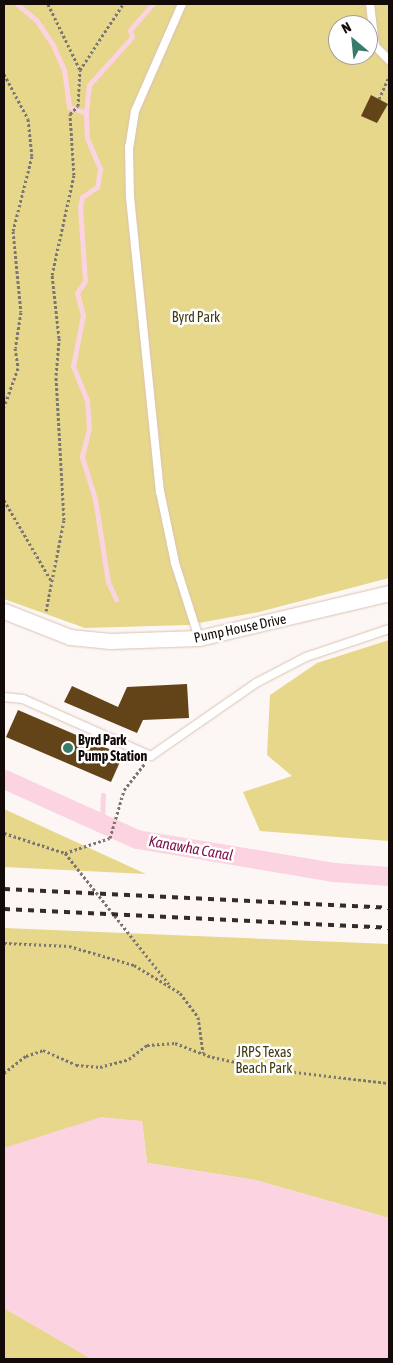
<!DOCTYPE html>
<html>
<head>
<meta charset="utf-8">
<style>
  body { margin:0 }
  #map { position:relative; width:393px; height:1363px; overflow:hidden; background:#fcf7f4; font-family:"Asap Condensed",sans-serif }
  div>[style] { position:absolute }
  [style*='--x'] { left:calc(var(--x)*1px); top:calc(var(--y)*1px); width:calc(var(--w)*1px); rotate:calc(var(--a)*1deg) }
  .green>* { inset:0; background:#e6d78b }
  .water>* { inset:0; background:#fbd3e1 }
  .stream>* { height:5px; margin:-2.5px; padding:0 2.5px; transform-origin:2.5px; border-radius:2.5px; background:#fbd3e1 }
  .canal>* { height:19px; margin:-9.5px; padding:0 9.5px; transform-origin:9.5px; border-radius:9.5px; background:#fbd3e1 }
  .building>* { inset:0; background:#634418 }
  .path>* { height:3px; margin-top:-1.5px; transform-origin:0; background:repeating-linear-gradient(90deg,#7d7773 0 2.5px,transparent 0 5px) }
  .roads { filter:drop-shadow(0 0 1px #dbc1b5) drop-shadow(0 0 1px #dbc1b5) }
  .service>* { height:8px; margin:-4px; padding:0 4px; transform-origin:4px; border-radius:4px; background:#fff }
  .minor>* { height:15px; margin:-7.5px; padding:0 7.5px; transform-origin:7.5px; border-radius:7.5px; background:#fff }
  .rail>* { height:4px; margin-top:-2px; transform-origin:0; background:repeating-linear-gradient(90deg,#342c28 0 6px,transparent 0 12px) }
  .dots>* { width:14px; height:14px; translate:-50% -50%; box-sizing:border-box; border:2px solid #fff; border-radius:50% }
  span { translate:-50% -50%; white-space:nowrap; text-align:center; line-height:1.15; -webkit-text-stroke:5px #fff; paint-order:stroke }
  .park-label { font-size:14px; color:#433b10 }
  .street-label { font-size:14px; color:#130b07 }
  .poi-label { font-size:14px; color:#130b07; font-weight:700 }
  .left { translate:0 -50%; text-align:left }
  .water-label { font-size:15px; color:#82134d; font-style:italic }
  .frame { position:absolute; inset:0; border:5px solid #130b07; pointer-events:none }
  .north { position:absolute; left:328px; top:15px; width:50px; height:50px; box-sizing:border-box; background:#fff; border:1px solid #a19d9c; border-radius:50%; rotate:332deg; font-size:14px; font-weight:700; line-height:20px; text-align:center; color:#130b07 }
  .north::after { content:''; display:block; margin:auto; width:18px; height:22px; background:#397b6b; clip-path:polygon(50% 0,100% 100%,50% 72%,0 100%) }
</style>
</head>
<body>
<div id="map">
  <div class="green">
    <i style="clip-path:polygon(evenodd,4px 4px,389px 4px,389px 578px,259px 612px,188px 625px,85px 628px,4px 599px,4px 4px,338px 25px,368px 25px,368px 55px,338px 55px,338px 25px)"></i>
    <i style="clip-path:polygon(389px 640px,389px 841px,260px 831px,243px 792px,292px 776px,267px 755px,270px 695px,317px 663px)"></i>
    <i style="clip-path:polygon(4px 809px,146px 874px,4px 867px)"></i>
    <i style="clip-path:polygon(4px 928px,389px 944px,389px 1218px,255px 1180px,147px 1163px,142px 1122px,4px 1148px)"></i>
    <i style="clip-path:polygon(4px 1308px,87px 1356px,91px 1359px,4px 1359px)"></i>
  </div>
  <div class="water">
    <i style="clip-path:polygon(101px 1117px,142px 1121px,147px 1163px,255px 1180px,389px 1218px,389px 1359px,91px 1359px,4px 1308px,4px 1148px)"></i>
  </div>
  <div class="stream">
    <i style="--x:17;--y:4;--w:26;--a:40"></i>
    <i style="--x:37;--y:21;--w:27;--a:56"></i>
    <i style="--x:52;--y:43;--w:30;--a:66"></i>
    <i style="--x:64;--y:70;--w:37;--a:82"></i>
    <i style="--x:69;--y:107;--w:18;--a:19"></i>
    <i style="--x:86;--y:113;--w:25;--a:88"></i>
    <i style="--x:87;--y:138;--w:34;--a:67"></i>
    <i style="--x:100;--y:169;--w:18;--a:99"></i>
    <i style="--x:97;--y:187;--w:18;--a:146"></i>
    <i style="--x:82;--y:197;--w:10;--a:101"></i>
    <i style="--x:80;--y:207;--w:74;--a:86.1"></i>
    <i style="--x:85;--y:281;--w:14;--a:124"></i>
    <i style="--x:77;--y:293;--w:23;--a:75"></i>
    <i style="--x:83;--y:315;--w:52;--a:101.1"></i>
    <i style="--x:73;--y:366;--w:37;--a:68"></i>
    <i style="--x:87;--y:400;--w:28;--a:86"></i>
    <i style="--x:89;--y:428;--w:30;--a:104"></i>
    <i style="--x:82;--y:457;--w:44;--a:72.8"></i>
    <i style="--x:95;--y:499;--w:84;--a:81.1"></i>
    <i style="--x:108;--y:582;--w:19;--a:65"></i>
    <i style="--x:86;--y:113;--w:28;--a:-84"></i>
    <i style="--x:89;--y:85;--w:64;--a:-48.1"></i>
    <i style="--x:132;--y:37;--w:7;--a:-106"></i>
    <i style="--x:130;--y:30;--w:35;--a:-49"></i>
    <i style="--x:102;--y:823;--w:28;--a:-88"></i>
  </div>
  <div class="canal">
    <i style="--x:4;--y:779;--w:146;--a:24.3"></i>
    <i style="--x:137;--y:839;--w:200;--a:9.5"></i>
    <i style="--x:334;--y:872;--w:55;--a:4.2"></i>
  </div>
  <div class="building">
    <i style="clip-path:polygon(371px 95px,388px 104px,377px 123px,361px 116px)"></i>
    <i style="clip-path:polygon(187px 684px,189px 718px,143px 720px,137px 733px,64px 702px,72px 686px,118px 707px,127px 687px)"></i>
    <i style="clip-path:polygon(18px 710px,123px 755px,111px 782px,6px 737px)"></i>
  </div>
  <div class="path">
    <i style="--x:48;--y:4;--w:73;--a:64.1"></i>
    <i style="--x:4;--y:74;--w:51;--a:61.9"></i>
    <i style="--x:28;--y:119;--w:37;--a:84"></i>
    <i style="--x:32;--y:156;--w:77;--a:104.2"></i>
    <i style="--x:13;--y:231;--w:81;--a:84.4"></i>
    <i style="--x:21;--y:312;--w:36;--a:99"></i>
    <i style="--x:15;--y:348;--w:20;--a:81"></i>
    <i style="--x:18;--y:368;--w:41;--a:109.7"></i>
    <i style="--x:379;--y:99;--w:24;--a:-66"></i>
    <i style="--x:4;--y:500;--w:95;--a:59.7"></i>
    <i style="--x:46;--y:611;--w:93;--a:-78.8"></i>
    <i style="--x:64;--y:520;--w:145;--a:-93.2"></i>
    <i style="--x:56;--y:375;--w:37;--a:-85"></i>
    <i style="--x:59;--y:338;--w:63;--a:-96.3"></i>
    <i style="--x:52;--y:275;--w:102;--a:-77.6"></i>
    <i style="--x:74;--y:175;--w:61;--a:-93.8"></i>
    <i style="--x:70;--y:114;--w:11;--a:-45"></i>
    <i style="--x:78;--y:106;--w:36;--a:-87"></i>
    <i style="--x:80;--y:70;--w:79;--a:-56.9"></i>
    <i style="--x:4;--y:833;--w:64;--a:18.2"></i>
    <i style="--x:65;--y:853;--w:167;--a:51.6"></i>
    <i style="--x:65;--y:853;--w:47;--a:-18.4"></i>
    <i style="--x:110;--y:838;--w:50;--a:-73.7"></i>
    <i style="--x:124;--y:790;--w:33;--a:-52"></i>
    <i style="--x:4;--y:943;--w:65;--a:2.6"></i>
    <i style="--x:69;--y:946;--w:68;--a:16.3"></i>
    <i style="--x:134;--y:965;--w:54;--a:31.3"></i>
    <i style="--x:180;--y:993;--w:30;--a:53"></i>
    <i style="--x:198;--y:1017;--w:36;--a:82"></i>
    <i style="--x:4;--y:1073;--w:28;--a:-38"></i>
    <i style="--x:26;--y:1056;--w:18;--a:-19"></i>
    <i style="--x:43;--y:1050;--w:36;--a:24"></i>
    <i style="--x:76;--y:1065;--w:24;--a:5"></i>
    <i style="--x:100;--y:1067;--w:30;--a:-15"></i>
    <i style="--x:129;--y:1059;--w:23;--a:-38"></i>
    <i style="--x:147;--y:1045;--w:28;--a:-4"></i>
    <i style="--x:175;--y:1043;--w:40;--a:21"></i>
    <i style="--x:212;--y:1057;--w:58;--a:11.9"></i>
    <i style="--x:269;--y:1069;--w:121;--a:6.7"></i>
  </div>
  <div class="roads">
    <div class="service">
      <i style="--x:182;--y:4;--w:117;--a:113.7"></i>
      <i style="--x:135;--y:111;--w:36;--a:99"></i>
      <i style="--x:129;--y:147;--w:50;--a:88.9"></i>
      <i style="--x:130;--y:197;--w:296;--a:84.2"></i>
      <i style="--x:160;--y:491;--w:74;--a:78.2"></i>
      <i style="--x:175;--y:563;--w:79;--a:72.3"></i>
      <i style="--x:370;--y:4;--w:42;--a:83.2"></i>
      <i style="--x:375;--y:46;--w:20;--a:45"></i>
      <i style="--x:4;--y:697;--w:19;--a:6"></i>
      <i style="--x:23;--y:699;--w:140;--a:24"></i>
      <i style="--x:151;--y:756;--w:128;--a:-34.8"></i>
      <i style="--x:256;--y:683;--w:56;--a:-27.5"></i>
      <i style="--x:306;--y:657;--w:88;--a:-18.6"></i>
    </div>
    <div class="minor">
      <i style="--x:4;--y:611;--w:71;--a:21.5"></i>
      <i style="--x:70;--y:637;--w:40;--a:5.7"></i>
      <i style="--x:110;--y:641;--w:89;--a:-1.9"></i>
      <i style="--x:199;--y:638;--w:195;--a:-13.3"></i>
    </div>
  </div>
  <div class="rail">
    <i style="--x:4;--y:889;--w:385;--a:2.8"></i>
    <i style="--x:4;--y:909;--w:385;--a:2.8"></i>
  </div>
  <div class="dots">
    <i style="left:68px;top:748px;background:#397b6b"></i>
  </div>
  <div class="park-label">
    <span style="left:196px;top:317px">Byrd Park</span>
    <span style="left:264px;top:1060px">JRPS Texas<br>Beach Park</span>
  </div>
  <div class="street-label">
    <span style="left:240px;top:628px;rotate:-12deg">Pump House Drive</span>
  </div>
  <div class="poi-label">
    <span class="left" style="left:78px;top:748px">Byrd Park<br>Pump Station</span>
  </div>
  <div class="water-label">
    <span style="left:191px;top:848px;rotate:10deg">Kanawha Canal</span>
  </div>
  <div class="frame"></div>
  <div class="north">N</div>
</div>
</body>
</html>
